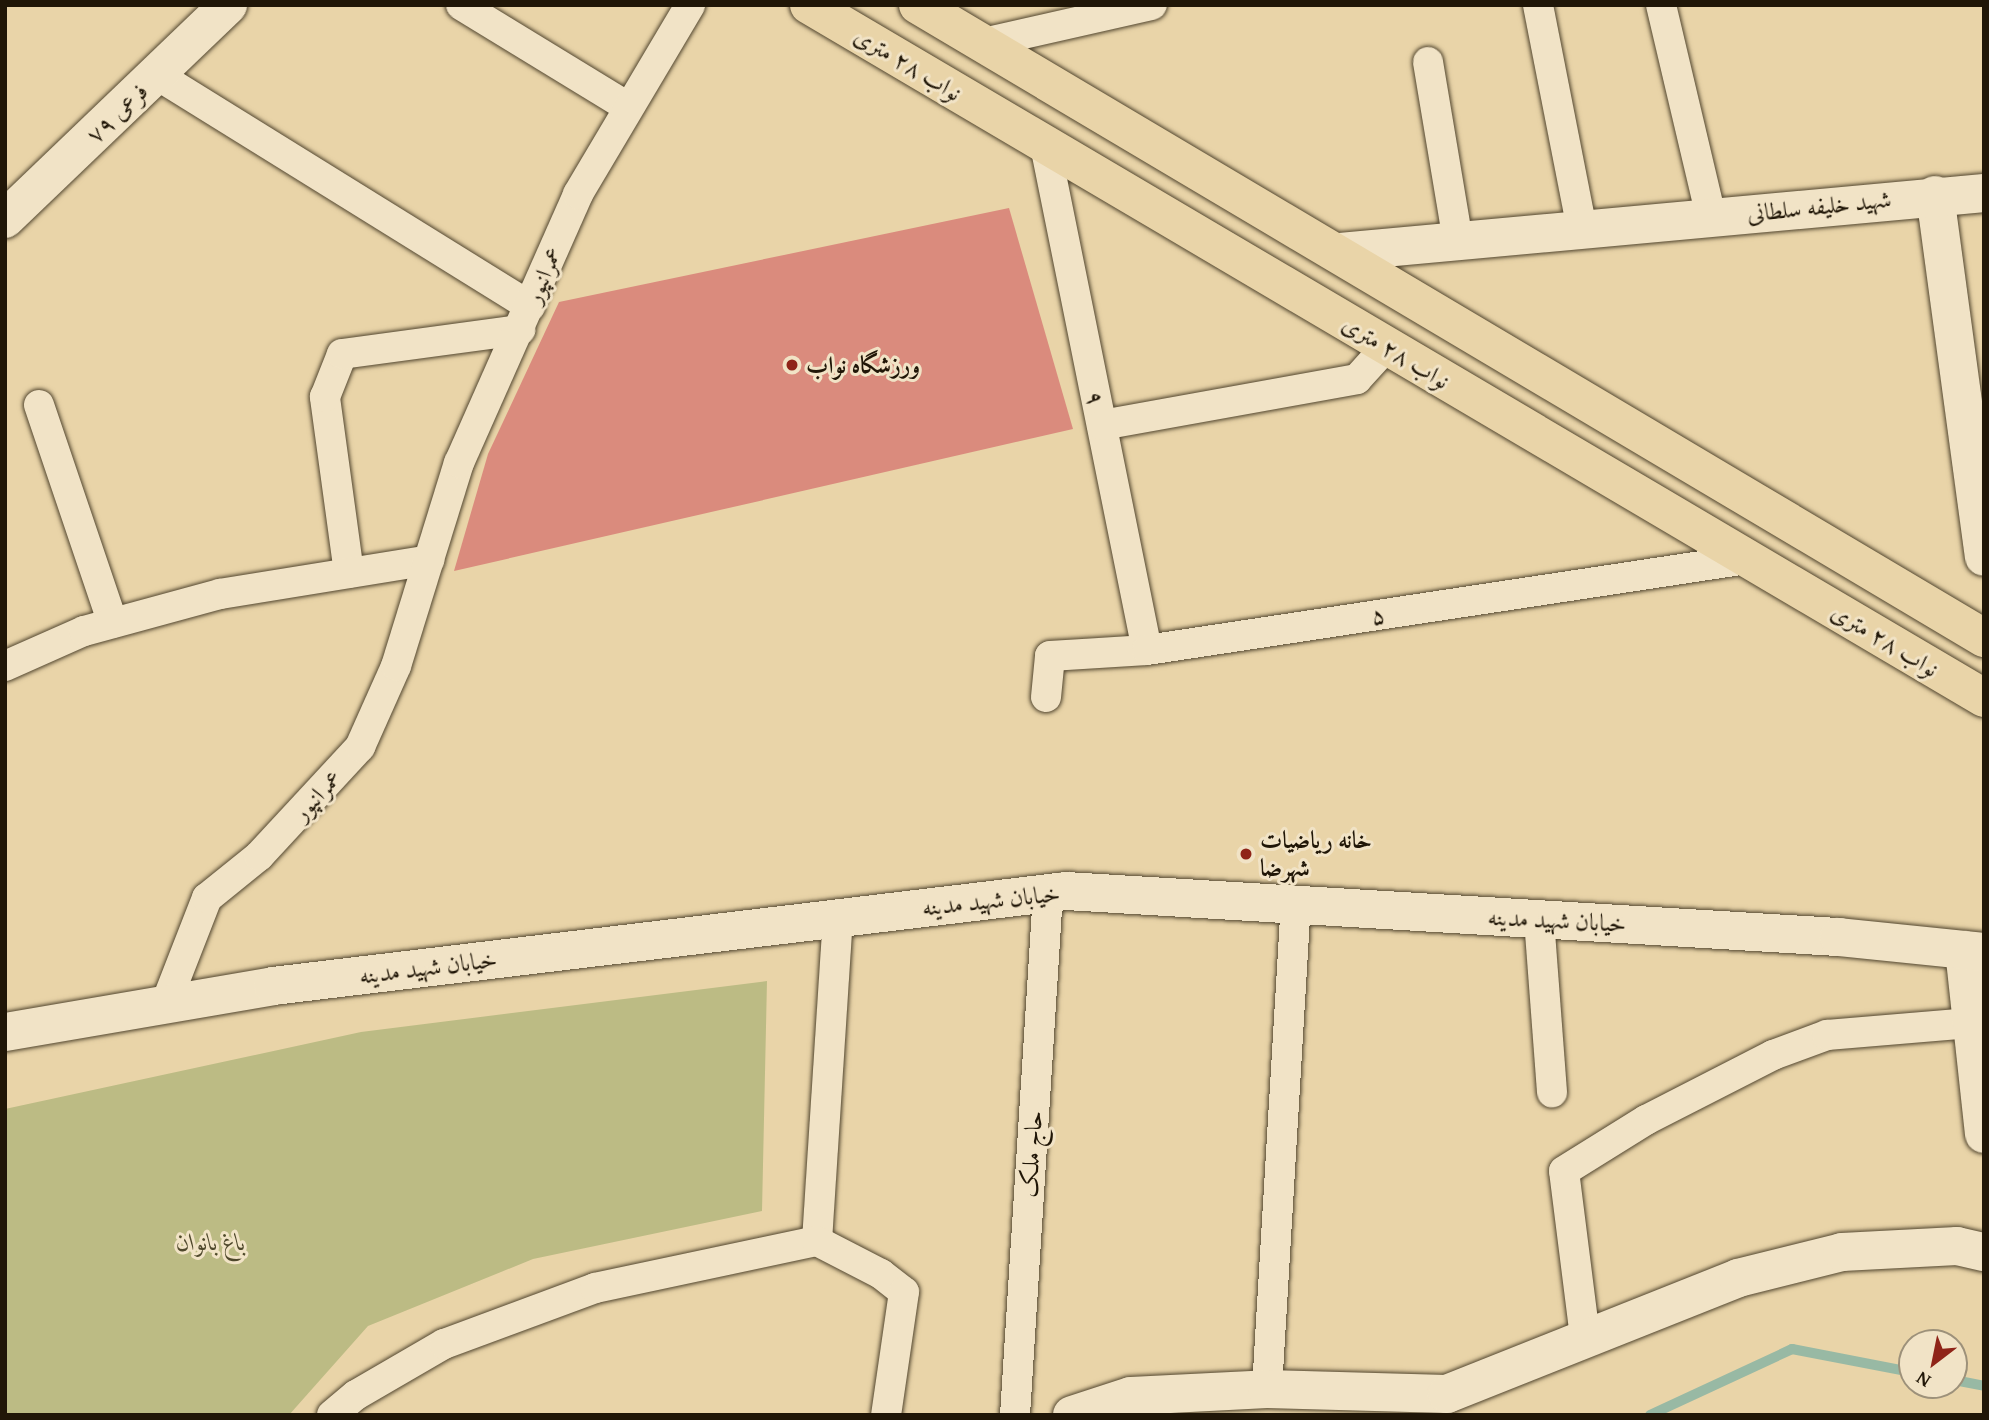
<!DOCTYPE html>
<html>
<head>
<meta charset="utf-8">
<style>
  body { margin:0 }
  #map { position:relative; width:1989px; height:1420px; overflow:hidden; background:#e9d4a8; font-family:"Gentium Book Plus",Amiri,serif }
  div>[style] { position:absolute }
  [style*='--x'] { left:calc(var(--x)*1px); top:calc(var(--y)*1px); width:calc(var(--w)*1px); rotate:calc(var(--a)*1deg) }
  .green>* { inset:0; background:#bcbb84 }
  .stream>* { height:10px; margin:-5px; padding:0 5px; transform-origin:5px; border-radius:5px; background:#98b9a4 }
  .building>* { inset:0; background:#da8b7d }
  .roads { filter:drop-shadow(0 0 2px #52462f) drop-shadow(0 0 2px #52462f) }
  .minor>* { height:30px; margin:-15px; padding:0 15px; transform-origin:15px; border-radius:15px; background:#f1e3c6 }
  .tertiary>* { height:38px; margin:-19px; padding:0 19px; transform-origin:19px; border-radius:19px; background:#f1e3c6 }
  .primary>* { height:38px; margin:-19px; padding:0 19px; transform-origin:19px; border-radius:19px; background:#e9d4a8 }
  .dots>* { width:19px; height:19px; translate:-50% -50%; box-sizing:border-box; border:4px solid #f1e3c6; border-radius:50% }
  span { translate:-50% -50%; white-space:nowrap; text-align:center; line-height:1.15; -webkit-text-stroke:6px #f1e3c6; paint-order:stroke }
  .street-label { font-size:24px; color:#201607 }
  .poi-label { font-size:24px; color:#201607; font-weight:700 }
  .left { translate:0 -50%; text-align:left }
  .park-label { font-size:24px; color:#4f482c; font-style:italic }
  .frame { position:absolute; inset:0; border:7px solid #201607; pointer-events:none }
  .north { position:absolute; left:1898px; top:1329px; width:70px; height:70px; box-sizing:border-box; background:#f1e3c6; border:2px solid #9d917a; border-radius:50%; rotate:212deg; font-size:19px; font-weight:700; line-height:28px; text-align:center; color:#201607 }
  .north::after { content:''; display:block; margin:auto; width:24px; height:32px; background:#8f2418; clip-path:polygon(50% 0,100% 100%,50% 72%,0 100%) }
</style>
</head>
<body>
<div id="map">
  <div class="green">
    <i style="clip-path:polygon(767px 981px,762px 1211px,533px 1259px,368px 1326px,289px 1415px,5px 1415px,5px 1109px,361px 1032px)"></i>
  </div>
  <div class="stream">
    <i style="--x:1954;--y:1380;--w:31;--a:11"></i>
    <i style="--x:1650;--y:1415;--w:157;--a:-24.9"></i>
    <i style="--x:1792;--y:1349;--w:122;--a:10.9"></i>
  </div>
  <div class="building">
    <i style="clip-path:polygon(1009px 208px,1073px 429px,454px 571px,488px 454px,559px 302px)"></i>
  </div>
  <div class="roads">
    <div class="minor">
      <i style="--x:461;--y:5;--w:196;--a:31.4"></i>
      <i style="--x:1538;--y:5;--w:228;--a:78.9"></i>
      <i style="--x:1661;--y:5;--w:218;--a:76.7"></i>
      <i style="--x:983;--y:43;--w:173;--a:-12.7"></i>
      <i style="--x:1428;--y:62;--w:181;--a:80.5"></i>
      <i style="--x:157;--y:75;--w:439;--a:31.8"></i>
      <i style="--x:1045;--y:145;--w:515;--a:78.58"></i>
      <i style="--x:39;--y:405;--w:230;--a:71.3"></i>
      <i style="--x:1102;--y:425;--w:259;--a:-10.2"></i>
      <i style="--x:1357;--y:379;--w:45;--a:-47.7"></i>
      <i style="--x:349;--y:573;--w:178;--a:-97.8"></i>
      <i style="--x:325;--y:397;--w:46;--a:-68.4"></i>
      <i style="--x:342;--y:354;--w:180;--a:-7.7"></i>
      <i style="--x:5;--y:666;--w:86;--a:-23.9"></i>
      <i style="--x:84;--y:631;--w:141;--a:-15.2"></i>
      <i style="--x:220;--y:594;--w:212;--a:-9.2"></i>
      <i style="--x:1046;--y:697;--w:41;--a:-84.4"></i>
      <i style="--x:1050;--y:656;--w:97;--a:-3.5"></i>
      <i style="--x:1147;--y:650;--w:607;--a:-8.62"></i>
      <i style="--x:1539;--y:919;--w:174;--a:85.7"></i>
      <i style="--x:166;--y:1003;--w:113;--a:-68.7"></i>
      <i style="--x:207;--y:898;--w:67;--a:-38.9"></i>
      <i style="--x:259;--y:856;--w:149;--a:-47.2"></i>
      <i style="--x:360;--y:747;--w:89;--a:-66"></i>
      <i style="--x:396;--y:666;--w:213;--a:-72.8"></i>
      <i style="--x:459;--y:463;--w:294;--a:-66.1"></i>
      <i style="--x:578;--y:194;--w:220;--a:-59.3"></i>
      <i style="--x:817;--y:1241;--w:326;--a:-86.3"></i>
      <i style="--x:1585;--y:1337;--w:167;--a:-97.2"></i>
      <i style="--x:1564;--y:1171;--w:97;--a:-31.9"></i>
      <i style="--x:1646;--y:1120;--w:143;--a:-27.1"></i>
      <i style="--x:1773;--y:1055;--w:58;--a:-20.3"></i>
      <i style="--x:1827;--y:1035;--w:144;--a:-4.8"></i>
      <i style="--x:1267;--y:1389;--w:483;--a:-86.6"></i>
      <i style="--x:332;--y:1415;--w:31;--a:-40"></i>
      <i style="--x:356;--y:1395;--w:102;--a:-30.1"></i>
      <i style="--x:444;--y:1344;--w:161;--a:-20.3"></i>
      <i style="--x:595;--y:1288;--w:227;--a:-12"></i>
      <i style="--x:817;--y:1241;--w:72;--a:27.3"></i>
      <i style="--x:881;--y:1274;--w:29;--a:38"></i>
      <i style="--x:904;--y:1292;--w:124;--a:98.3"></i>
      <i style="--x:1015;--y:1415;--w:523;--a:-86.38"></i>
    </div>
    <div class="tertiary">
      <i style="--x:1935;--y:195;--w:365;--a:82.3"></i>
      <i style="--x:5;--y:219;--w:309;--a:-43.8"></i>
      <i style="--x:1340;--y:252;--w:647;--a:-5.23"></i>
      <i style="--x:1964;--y:950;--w:185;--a:83.8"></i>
      <i style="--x:5;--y:1032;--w:272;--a:-9.7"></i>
      <i style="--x:273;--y:986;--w:799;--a:-6.83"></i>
      <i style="--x:1066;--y:891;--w:774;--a:3.41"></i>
      <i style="--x:1839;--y:937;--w:146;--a:5.9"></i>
      <i style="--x:1072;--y:1415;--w:62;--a:-17.9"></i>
      <i style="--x:1131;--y:1396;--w:136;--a:-2.9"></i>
      <i style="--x:1267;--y:1389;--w:180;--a:1.6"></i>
      <i style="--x:1447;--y:1394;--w:313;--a:-21.7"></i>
      <i style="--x:1738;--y:1278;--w:107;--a:-14"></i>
      <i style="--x:1842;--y:1252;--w:115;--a:-3"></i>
      <i style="--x:1957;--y:1246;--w:28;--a:13"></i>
    </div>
    <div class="primary">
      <i style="--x:809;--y:5;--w:1364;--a:30.53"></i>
      <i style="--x:918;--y:5;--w:1240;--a:30.7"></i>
    </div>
  </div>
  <div class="dots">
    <i style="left:792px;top:365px;background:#8f2418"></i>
    <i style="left:1246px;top:854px;background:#8f2418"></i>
  </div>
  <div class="street-label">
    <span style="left:908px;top:64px;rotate:31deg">نواب ۲۸ متری</span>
    <span style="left:117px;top:113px;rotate:-44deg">فرعی ۷۹</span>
    <span style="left:1819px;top:206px;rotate:-6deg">شهید خلیفه سلطانی</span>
    <span style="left:543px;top:275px;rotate:-67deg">عمرانپور</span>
    <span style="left:1396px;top:352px;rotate:31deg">نواب ۲۸ متری</span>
    <span style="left:1096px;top:398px;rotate:79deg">۹</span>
    <span style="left:1378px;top:615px;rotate:-9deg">۵</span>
    <span style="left:1885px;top:640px;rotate:31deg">نواب ۲۸ متری</span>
    <span style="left:317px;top:795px;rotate:-47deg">عمرانپور</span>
    <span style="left:991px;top:900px;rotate:-6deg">خیابان شهید مدینه</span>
    <span style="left:1557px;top:920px;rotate:3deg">خیابان شهید مدینه</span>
    <span style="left:428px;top:967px;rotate:-7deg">خیابان شهید مدینه</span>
    <span style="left:1031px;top:1154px;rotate:-86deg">حاج ملک</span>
  </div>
  <div class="poi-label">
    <span class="left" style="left:806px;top:365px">ورزشگاه نواب</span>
    <span class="left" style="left:1260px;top:854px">خانه ریاضیات<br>شهرضا</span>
  </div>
  <div class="park-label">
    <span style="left:211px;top:1242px">باغ بانوان</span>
  </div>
  <div class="frame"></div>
  <div class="north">N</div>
</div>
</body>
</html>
